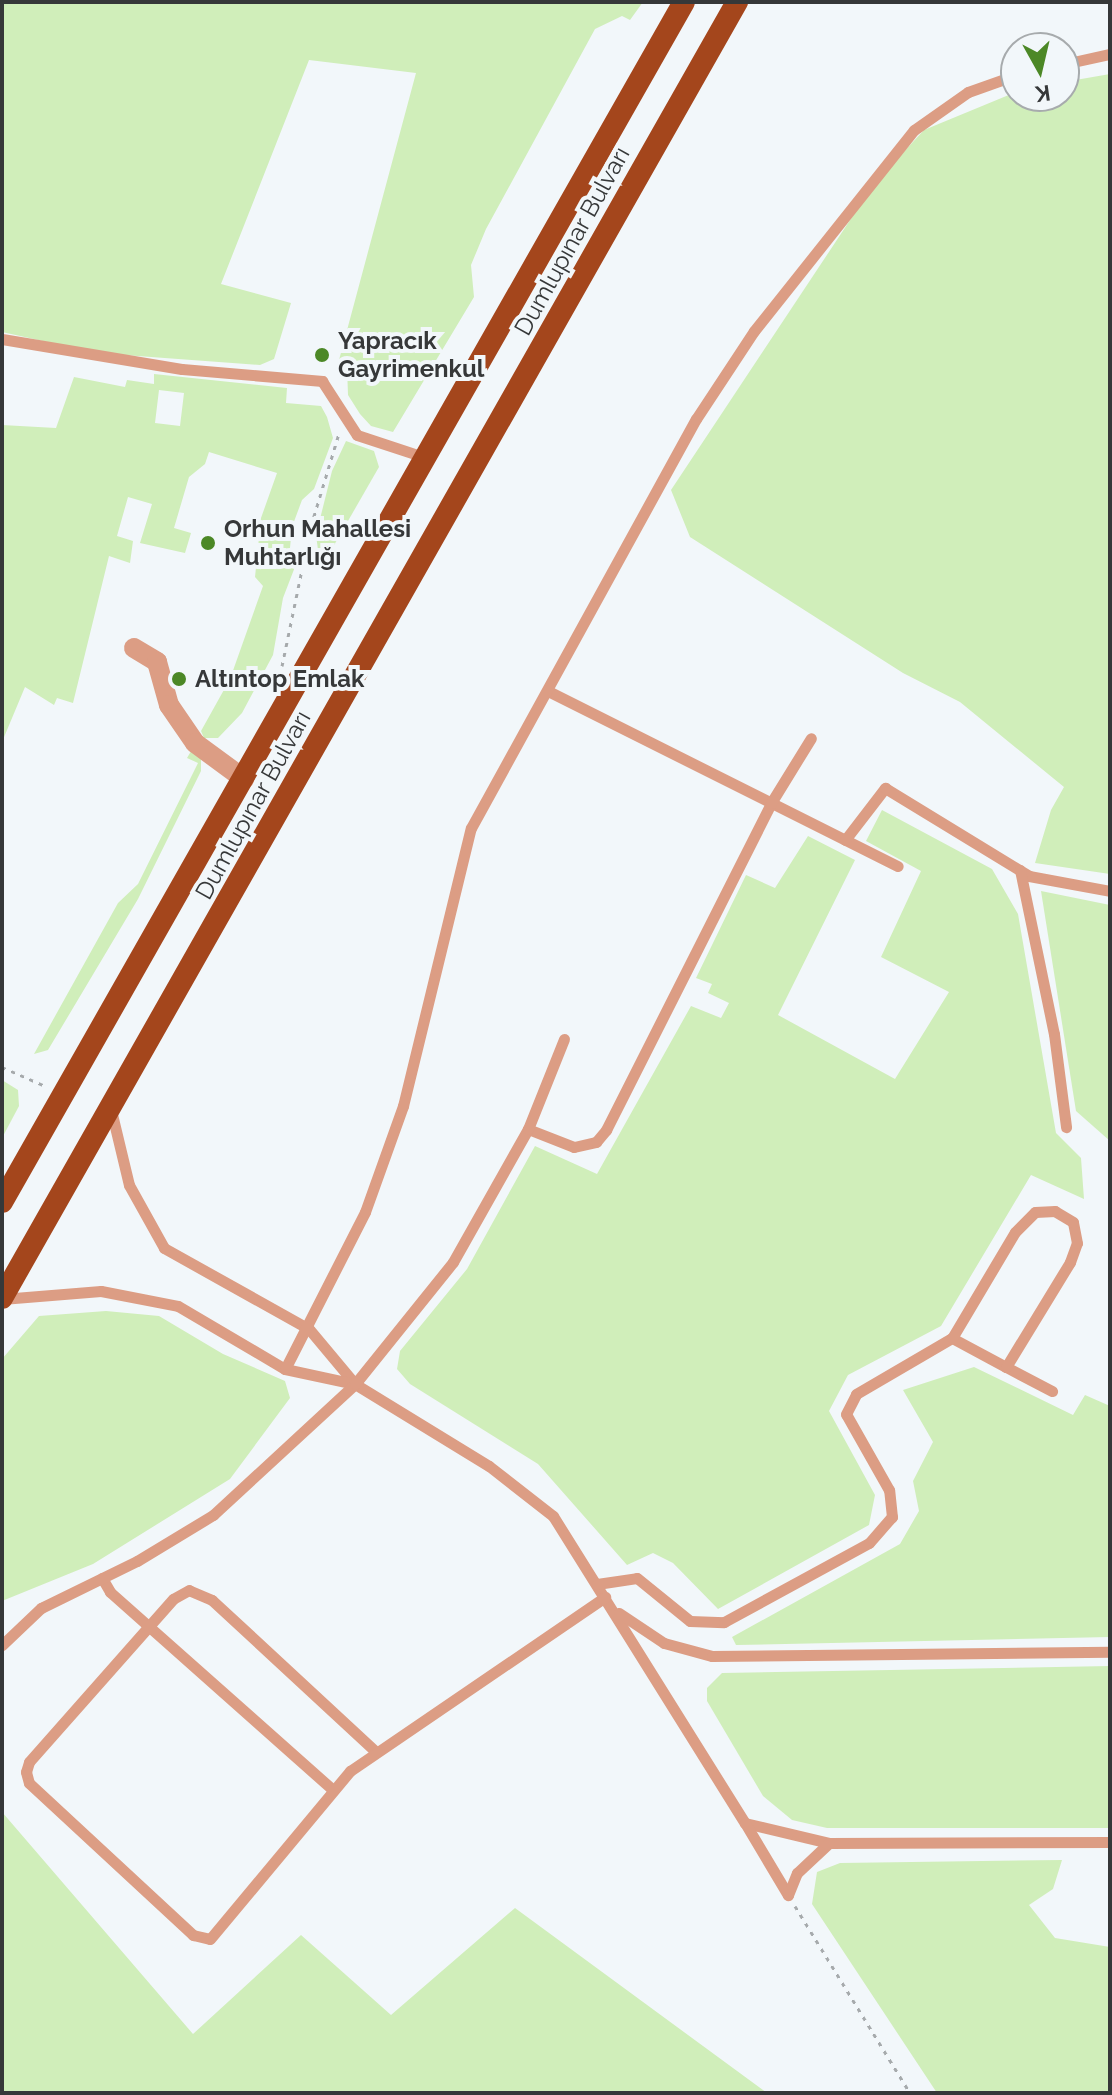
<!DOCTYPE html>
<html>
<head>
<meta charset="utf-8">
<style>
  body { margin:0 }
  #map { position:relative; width:1112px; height:2095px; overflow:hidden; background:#f2f7fa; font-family:Raleway,sans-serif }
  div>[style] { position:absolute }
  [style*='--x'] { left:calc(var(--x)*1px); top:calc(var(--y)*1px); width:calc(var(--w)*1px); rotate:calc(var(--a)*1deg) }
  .green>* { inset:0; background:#d0eeba }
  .path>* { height:3px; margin-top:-1.5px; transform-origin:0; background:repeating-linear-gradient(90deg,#a6aaac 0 4px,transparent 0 10px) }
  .service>* { height:11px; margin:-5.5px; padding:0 5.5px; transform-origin:5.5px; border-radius:5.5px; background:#dc9d84 }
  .minor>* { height:20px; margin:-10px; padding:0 10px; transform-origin:10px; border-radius:10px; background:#dc9d84 }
  .trunk>* { height:22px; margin:-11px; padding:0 11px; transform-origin:11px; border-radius:11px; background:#a4461c }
  .dots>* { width:22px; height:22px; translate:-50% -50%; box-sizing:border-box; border:4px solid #f2f7fa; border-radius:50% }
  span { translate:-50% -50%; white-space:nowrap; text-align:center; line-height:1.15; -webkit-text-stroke:8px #f2f7fa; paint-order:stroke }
  .street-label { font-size:24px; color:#363839 }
  .poi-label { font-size:24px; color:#363839; font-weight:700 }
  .left { translate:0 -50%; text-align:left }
  .frame { position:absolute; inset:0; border:4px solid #363839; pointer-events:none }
  .north { position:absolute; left:1000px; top:32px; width:80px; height:80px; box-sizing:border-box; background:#f2f7fa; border:2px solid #a7abad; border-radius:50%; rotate:172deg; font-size:22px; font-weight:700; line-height:32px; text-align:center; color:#363839 }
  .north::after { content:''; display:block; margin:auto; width:28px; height:36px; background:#4c8826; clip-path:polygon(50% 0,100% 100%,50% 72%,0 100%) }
</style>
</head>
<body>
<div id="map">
  <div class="green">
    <i style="clip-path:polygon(2px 2px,643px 2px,630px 20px,622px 16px,595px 29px,486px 229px,471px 265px,474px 297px,393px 432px,371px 426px,360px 414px,348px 395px,347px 367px,339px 360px,416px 73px,309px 60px,221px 284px,291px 303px,274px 359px,260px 365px,97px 353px,2px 332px)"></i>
    <i style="clip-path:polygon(1110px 74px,1110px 874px,1035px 863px,1051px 810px,1064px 787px,960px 702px,903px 673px,690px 537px,671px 490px,874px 184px,924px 130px,1016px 92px,1064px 96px,1064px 82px)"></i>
    <i style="clip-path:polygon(evenodd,154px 374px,287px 388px,286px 403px,321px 406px,327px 417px,333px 438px,314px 489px,302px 500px,292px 527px,290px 548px,298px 559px,283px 598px,273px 655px,242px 713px,218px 738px,204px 738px,201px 731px,230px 679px,263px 586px,255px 577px,261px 518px,277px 473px,209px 452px,205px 464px,189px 477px,174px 528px,191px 533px,185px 553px,140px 543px,152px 504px,128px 497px,117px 536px,133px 541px,130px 563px,109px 556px,73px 703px,57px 698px,54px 705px,25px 687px,2px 742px,2px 425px,56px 428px,74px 377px,125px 387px,127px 380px,154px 384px,154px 374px,159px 390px,184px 393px,180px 426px,155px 423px,159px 390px)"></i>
    <i style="clip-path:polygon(346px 441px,374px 451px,379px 467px,329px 554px,319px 557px,316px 535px,332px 471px)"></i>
    <i style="clip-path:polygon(194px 746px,201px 757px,201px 771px,138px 899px,48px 1050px,34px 1054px,118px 903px,138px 884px,198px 763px,187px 758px)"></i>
    <i style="clip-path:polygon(882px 810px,992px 869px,1018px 914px,1056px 1133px,1081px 1158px,1084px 1199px,1031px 1175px,941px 1326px,848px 1375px,829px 1411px,875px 1495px,869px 1525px,718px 1609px,673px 1563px,653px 1553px,627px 1565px,538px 1464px,410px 1384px,397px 1369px,400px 1351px,467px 1269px,535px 1146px,597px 1174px,691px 1006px,721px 1018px,729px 1003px,708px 993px,712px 984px,696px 978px,746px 875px,775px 888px,808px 836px,855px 860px,778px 1015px,895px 1079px,949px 992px,881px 957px,921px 871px,866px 841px)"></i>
    <i style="clip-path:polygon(1041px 891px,1110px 905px,1110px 1141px,1076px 1111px)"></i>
    <i style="clip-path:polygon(2px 1080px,18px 1090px,19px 1106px,2px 1138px)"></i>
    <i style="clip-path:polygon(106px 1311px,159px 1316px,223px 1354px,285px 1381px,290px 1398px,230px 1479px,93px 1564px,2px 1601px,2px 1359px,39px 1316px)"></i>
    <i style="clip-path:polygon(974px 1367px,1073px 1415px,1085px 1395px,1110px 1406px,1110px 1637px,736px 1645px,732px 1637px,900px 1544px,919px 1511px,913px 1481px,933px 1442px,903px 1390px)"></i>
    <i style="clip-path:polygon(1110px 1666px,1110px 1828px,827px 1828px,792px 1820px,763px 1796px,707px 1701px,707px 1688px,722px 1673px)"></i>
    <i style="clip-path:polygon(2px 1812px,193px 2034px,301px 1935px,391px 2015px,515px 1908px,767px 2093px,2px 2093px)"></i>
    <i style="clip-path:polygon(1062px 1860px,1053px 1889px,1029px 1905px,1055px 1938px,1110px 1947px,1110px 2093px,937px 2093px,812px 1904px,817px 1872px,840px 1863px)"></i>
  </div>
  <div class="path">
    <i style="--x:282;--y:666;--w:143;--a:-78.3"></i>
    <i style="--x:311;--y:526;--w:97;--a:-73.2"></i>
    <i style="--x:2;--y:1067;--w:47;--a:23.8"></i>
    <i style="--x:795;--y:1906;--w:220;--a:58.4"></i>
  </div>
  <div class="service">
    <i style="--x:1064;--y:64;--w:47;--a:-12.3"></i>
    <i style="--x:2;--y:339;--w:182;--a:9.5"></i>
    <i style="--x:182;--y:369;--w:141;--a:4.9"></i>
    <i style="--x:322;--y:381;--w:64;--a:57.1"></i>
    <i style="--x:357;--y:435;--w:74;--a:18.2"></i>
    <i style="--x:548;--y:691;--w:391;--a:26.6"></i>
    <i style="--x:845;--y:840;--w:66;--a:-52.4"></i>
    <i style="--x:885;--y:788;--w:169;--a:31.4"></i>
    <i style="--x:1029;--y:876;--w:82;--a:10.5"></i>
    <i style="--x:1020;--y:870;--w:167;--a:78.3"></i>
    <i style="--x:1054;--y:1034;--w:94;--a:82.6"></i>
    <i style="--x:111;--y:1110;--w:77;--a:76.5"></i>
    <i style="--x:129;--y:1185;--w:72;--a:60.9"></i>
    <i style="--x:164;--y:1248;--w:166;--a:29.2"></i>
    <i style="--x:309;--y:1329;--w:72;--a:50.1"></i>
    <i style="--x:355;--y:1384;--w:157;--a:31.5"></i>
    <i style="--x:489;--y:1466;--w:81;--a:38"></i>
    <i style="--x:553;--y:1516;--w:362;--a:58"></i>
    <i style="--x:745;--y:1823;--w:86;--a:13.4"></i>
    <i style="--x:829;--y:1843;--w:281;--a:-0.2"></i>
    <i style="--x:528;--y:1129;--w:49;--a:21.4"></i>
    <i style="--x:574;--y:1147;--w:23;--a:-13"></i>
    <i style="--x:596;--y:1142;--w:16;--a:-50"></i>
    <i style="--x:606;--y:1130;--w:366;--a:-63.2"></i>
    <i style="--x:771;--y:803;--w:76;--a:-58.4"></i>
    <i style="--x:2;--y:1299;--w:99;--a:-4.6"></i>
    <i style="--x:101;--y:1291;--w:78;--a:11"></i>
    <i style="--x:178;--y:1306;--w:124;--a:30.5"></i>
    <i style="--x:285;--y:1369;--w:72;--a:12.1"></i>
    <i style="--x:1006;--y:1367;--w:52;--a:27.6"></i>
    <i style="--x:285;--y:1369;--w:176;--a:-63"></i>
    <i style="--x:365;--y:1212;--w:113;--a:-70.3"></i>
    <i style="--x:403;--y:1106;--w:286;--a:-76.3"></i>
    <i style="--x:471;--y:828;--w:467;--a:-61.2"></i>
    <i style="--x:696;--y:419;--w:105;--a:-56.6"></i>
    <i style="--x:754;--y:331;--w:257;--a:-51.5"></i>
    <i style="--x:914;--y:130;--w:66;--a:-35.1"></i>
    <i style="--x:968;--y:92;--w:51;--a:-19.5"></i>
    <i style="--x:102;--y:1578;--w:16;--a:60"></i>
    <i style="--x:110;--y:1592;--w:297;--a:41.6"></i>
    <i style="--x:597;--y:1584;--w:40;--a:-8.5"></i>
    <i style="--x:637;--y:1578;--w:68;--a:39.1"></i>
    <i style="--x:690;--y:1621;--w:34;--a:2"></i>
    <i style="--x:724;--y:1622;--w:165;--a:-28.6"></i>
    <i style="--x:869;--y:1543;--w:35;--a:-49"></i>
    <i style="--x:892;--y:1517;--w:27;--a:-96"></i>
    <i style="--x:889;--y:1490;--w:87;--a:-119.5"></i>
    <i style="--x:846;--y:1414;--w:22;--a:-63"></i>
    <i style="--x:856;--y:1394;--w:111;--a:-30.3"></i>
    <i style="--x:952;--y:1338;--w:61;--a:28.2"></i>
    <i style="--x:1006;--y:1367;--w:123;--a:-58.6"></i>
    <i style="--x:1070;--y:1262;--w:20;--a:-70"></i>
    <i style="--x:1077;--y:1243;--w:21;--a:-101"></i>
    <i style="--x:1073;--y:1222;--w:21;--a:-149"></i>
    <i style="--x:1055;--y:1211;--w:20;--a:177"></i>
    <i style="--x:1035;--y:1212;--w:28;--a:135"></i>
    <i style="--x:1015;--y:1232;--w:123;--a:120.7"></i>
    <i style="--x:619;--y:1613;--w:54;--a:33.7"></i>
    <i style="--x:664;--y:1643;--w:50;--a:15.2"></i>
    <i style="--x:712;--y:1656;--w:398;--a:-0.6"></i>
    <i style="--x:2;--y:1645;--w:54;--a:-43.5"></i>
    <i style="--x:41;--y:1608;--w:107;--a:-26.1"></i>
    <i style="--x:137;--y:1561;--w:89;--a:-31.2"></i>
    <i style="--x:213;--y:1515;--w:193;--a:-42.7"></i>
    <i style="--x:355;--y:1384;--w:156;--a:-51.2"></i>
    <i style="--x:453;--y:1262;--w:153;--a:-60.6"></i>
    <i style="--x:528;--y:1129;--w:97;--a:-68.2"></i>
    <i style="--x:375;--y:1751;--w:222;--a:-137.2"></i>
    <i style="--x:212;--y:1600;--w:25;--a:-157"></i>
    <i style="--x:189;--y:1590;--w:18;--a:151"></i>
    <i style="--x:173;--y:1599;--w:217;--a:131.5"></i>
    <i style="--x:29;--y:1762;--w:10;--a:107"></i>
    <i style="--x:26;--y:1772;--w:11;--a:75"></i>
    <i style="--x:29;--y:1783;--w:224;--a:42.8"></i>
    <i style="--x:193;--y:1935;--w:17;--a:13"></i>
    <i style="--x:210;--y:1939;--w:219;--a:-50.2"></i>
    <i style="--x:350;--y:1771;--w:309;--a:-34.3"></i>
    <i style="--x:745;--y:1823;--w:84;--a:59.2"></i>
    <i style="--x:788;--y:1895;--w:24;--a:-68"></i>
    <i style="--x:797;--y:1873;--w:44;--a:-43.2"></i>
  </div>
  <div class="minor">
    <i style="--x:134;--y:648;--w:27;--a:31"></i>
    <i style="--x:157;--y:662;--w:45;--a:74.4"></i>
    <i style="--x:169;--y:705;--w:46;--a:55.6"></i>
    <i style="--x:195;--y:743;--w:61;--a:36.3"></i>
  </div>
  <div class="trunk">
    <i style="--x:2;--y:1202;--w:1380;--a:-60.39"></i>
    <i style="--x:2;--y:1298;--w:1490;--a:-60.44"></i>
  </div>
  <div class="dots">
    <i style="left:322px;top:355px;background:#4c8826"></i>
    <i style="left:208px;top:543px;background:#4c8826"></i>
    <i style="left:179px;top:679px;background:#4c8826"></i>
  </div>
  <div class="street-label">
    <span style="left:572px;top:241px;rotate:-61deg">Dumlupınar Bulvarı</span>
    <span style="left:253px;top:805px;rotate:-61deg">Dumlupınar Bulvarı</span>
  </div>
  <div class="poi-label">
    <span class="left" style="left:338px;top:355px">Yapracık<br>Gayrimenkul</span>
    <span class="left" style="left:224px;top:543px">Orhun Mahallesi<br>Muhtarlığı</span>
    <span class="left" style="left:195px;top:679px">Altıntop Emlak</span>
  </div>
  <div class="frame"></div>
  <div class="north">K</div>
</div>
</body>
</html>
